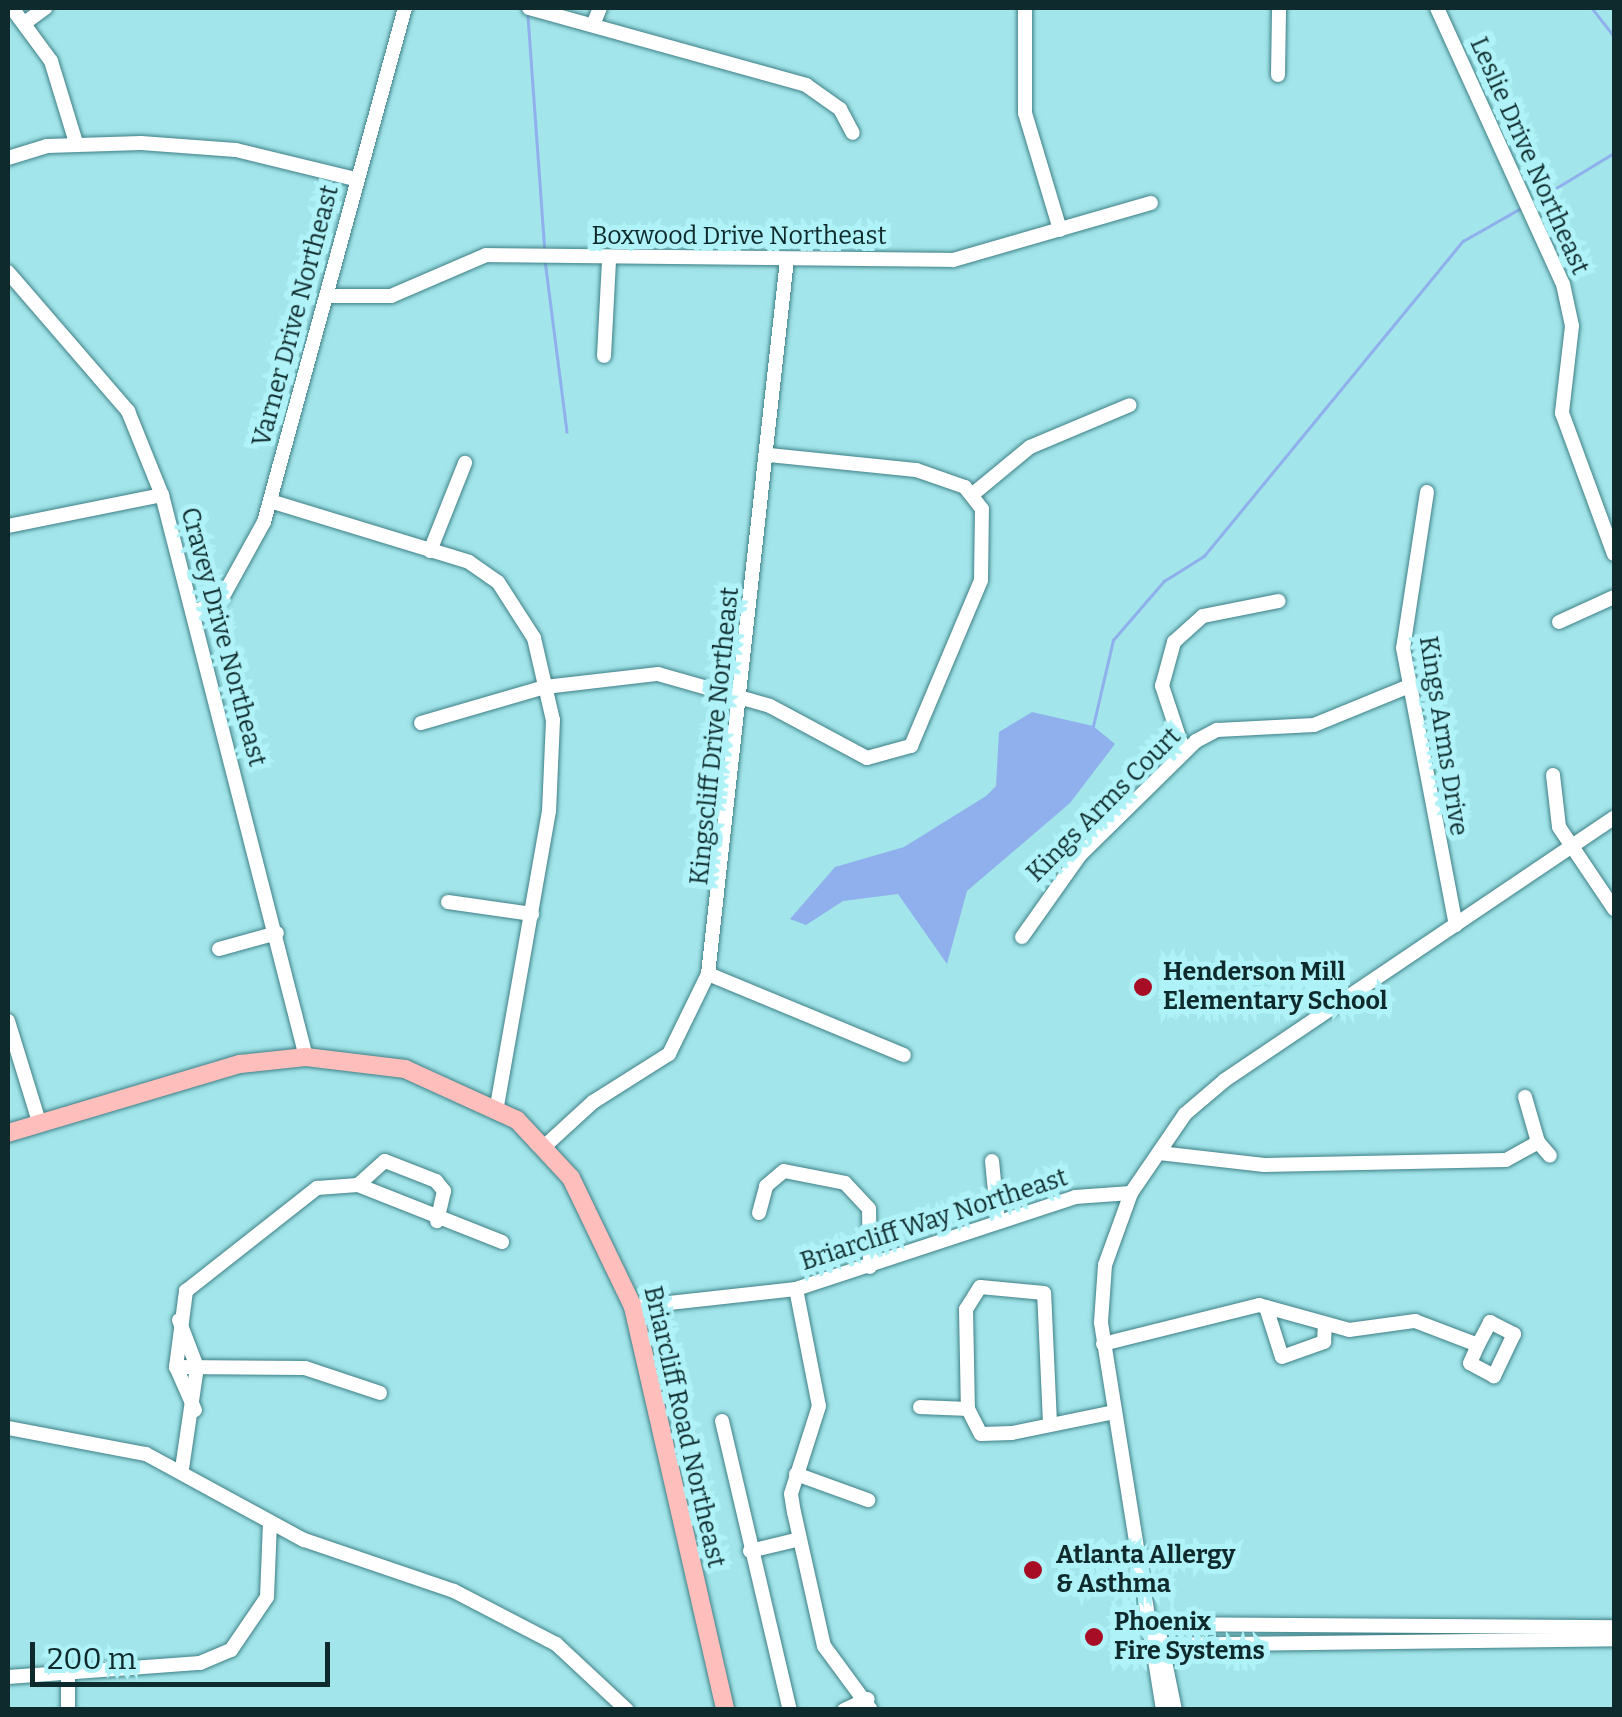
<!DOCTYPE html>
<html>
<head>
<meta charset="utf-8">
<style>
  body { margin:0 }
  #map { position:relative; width:1622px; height:1717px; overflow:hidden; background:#a2e5ea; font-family:Bitter,serif }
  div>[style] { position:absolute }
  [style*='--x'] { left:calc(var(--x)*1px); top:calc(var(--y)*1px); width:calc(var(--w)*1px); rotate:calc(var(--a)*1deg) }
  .water>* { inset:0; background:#8fb0ec }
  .stream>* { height:2.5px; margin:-1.25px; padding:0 1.25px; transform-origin:1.25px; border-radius:1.25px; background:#8fb0ec }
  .roads { filter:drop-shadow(0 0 2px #3f8086) drop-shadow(0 0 2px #3f8086) }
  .minor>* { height:14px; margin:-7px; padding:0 7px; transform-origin:7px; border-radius:7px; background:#fff }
  .major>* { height:18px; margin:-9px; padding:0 9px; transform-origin:9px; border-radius:9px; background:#fdbebc }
  .dots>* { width:28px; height:28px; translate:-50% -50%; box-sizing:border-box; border:5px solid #aff2f7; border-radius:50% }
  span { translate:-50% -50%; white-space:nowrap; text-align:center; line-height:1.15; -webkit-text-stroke:10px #aff2f7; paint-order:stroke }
  .street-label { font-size:25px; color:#0e2a2c }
  .poi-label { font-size:25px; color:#0e2a2c; font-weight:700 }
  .left { translate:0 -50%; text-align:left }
  .frame { position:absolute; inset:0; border:10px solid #0e2a2c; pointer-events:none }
  .scale { position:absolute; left:30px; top:1642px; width:300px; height:45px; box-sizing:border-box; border:5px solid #0e2a2c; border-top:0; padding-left:12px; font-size:30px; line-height:35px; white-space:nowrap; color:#0e2a2c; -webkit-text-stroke:8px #aff2f7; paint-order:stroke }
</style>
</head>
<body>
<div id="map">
  <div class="water">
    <i style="clip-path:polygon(1032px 712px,1093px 726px,1115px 744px,1070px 803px,967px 891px,947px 964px,898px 894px,843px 901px,806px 925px,790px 919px,835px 867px,904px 847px,986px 796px,996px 786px,999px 732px)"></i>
  </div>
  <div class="stream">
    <i style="--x:1592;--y:8;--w:36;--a:52"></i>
    <i style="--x:528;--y:16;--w:237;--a:85.9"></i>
    <i style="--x:1533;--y:202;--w:95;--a:-31.2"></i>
    <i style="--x:545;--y:260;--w:173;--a:82.7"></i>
    <i style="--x:1093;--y:726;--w:88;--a:-76.9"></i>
    <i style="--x:1113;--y:640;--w:78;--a:-49.2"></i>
    <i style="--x:1164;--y:581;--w:47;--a:-32"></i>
    <i style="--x:1204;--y:556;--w:408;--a:-50.6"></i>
    <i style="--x:1463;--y:241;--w:67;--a:-29.6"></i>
  </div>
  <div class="roads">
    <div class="minor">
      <i style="--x:12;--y:8;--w:66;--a:53.7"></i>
      <i style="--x:51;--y:61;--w:86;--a:73"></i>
      <i style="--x:529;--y:8;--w:288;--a:15.5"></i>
      <i style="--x:806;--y:85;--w:42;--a:35.2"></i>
      <i style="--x:840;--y:109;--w:27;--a:62"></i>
      <i style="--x:1025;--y:8;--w:105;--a:90"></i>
      <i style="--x:1025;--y:113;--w:122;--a:73.3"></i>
      <i style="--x:1437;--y:8;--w:303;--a:65.5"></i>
      <i style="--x:1563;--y:284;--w:43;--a:77.9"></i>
      <i style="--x:1572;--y:326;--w:88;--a:96.6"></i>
      <i style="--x:1562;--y:413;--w:150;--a:69.8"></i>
      <i style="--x:26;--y:22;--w:24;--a:-36"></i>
      <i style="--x:593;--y:25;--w:18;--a:-68"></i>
      <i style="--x:1278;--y:75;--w:67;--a:-89.1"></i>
      <i style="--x:8;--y:158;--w:41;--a:-17.1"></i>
      <i style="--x:47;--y:146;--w:94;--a:-1.8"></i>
      <i style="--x:141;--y:143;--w:95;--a:4.2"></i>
      <i style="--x:236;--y:150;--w:122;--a:13.7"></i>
      <i style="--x:8;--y:272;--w:184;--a:49.2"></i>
      <i style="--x:128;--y:411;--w:91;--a:68"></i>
      <i style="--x:162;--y:495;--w:580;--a:75.63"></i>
      <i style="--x:328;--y:296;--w:63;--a:0"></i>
      <i style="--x:391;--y:296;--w:103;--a:-23.3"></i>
      <i style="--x:486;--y:255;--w:467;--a:0.6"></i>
      <i style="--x:953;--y:260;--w:206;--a:-16.1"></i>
      <i style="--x:604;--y:356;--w:97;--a:-87"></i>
      <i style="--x:1427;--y:492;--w:158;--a:98.7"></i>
      <i style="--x:1403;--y:648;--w:282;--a:79.2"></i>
      <i style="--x:973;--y:494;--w:74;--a:-39.5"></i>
      <i style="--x:1030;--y:447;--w:108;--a:-22.8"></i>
      <i style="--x:270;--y:501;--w:208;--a:17"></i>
      <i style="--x:469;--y:562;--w:35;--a:35"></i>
      <i style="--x:498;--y:582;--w:67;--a:57.3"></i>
      <i style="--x:534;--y:638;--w:84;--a:77"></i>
      <i style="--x:553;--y:720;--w:91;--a:92.5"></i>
      <i style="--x:549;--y:811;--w:301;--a:100"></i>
      <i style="--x:8;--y:526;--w:157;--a:-11.4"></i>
      <i style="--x:430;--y:551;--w:95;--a:-68.3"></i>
      <i style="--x:195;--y:612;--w:30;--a:-27"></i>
      <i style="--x:222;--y:598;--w:87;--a:-61.1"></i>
      <i style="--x:264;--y:522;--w:533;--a:-74.66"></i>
      <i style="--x:1559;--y:622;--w:60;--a:-24.4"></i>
      <i style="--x:421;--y:723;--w:129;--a:-16.2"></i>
      <i style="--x:545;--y:687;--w:114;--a:-6.6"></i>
      <i style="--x:658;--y:674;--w:116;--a:15.9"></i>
      <i style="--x:770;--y:706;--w:110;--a:28.2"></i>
      <i style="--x:867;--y:758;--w:46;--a:-15.3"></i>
      <i style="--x:911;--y:746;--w:180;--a:-67.1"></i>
      <i style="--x:981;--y:580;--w:71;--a:-89.2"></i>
      <i style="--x:982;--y:509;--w:28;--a:-128"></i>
      <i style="--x:965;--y:487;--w:52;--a:-160.9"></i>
      <i style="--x:916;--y:470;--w:148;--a:-174.2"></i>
      <i style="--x:1184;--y:752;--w:70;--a:-108.4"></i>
      <i style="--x:1162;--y:686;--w:46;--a:-74.7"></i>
      <i style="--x:1174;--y:642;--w:39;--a:-42"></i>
      <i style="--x:1203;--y:616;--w:77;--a:-11.2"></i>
      <i style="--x:1553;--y:775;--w:52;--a:83.4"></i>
      <i style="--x:1559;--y:827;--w:99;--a:56.1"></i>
      <i style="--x:448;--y:902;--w:85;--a:8.1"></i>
      <i style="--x:1022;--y:937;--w:100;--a:-54.7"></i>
      <i style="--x:1080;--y:855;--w:163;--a:-44.5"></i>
      <i style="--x:1196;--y:741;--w:24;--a:-28"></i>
      <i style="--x:1217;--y:730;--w:97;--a:-3"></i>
      <i style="--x:1314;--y:725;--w:103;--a:-22.3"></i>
      <i style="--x:219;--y:949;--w:60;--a:-15.4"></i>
      <i style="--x:708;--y:974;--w:212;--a:22.5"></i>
      <i style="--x:8;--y:1021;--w:106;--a:72.9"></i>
      <i style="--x:1538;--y:1142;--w:18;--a:49"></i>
      <i style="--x:546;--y:1145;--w:64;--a:-42.5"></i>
      <i style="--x:593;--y:1102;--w:90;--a:-32.3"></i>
      <i style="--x:669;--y:1054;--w:89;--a:-64"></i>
      <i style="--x:708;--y:974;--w:718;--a:-83.69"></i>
      <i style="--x:1159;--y:1153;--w:106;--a:6.5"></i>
      <i style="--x:1264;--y:1165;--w:242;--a:-1.2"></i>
      <i style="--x:1506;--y:1160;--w:37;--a:-29"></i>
      <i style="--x:1538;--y:1142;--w:47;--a:-106.1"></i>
      <i style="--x:992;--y:1161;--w:61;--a:84.4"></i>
      <i style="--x:358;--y:1185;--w:36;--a:-42"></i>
      <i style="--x:385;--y:1161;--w:55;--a:21.4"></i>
      <i style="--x:436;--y:1181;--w:13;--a:51"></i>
      <i style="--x:444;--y:1191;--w:31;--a:103"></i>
      <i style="--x:759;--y:1213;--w:28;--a:-75"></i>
      <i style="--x:766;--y:1186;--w:23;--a:-40"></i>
      <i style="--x:784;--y:1171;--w:62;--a:11.1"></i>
      <i style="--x:845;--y:1183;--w:35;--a:47"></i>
      <i style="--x:869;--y:1209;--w:58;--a:89"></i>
      <i style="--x:796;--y:1289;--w:119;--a:78.9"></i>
      <i style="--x:819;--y:1406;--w:92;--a:107.7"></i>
      <i style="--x:791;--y:1494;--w:18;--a:81"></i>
      <i style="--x:794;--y:1512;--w:137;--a:77.4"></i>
      <i style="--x:824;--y:1646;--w:79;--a:53.7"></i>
      <i style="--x:633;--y:1307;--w:164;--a:-6.3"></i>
      <i style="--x:796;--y:1289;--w:294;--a:-18.2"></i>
      <i style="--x:1075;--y:1197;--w:56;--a:-4.1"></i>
      <i style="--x:1266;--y:1307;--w:52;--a:72.3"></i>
      <i style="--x:1282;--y:1357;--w:45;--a:-19.7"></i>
      <i style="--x:1324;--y:1342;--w:18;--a:-87"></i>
      <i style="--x:179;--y:1320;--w:50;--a:69"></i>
      <i style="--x:197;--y:1367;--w:103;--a:98.4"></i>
      <i style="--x:1103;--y:1344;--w:161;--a:-14"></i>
      <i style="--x:1259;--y:1305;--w:93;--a:15.5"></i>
      <i style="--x:1349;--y:1330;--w:67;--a:-7.8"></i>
      <i style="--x:1415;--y:1321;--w:67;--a:20.9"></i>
      <i style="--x:1478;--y:1345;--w:26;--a:-62"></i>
      <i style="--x:1490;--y:1322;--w:27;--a:27"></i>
      <i style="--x:1514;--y:1334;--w:47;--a:115.5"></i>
      <i style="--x:1494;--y:1376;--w:27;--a:-152"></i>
      <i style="--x:1470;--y:1363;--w:20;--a:-66"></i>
      <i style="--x:176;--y:1367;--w:129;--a:0.4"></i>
      <i style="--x:305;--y:1368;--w:79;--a:18.4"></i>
      <i style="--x:920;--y:1407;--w:48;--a:2.4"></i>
      <i style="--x:195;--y:1410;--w:47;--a:-113.8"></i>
      <i style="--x:176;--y:1367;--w:77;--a:-82.5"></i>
      <i style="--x:186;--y:1291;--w:167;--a:-38.2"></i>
      <i style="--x:317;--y:1188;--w:41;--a:-4.2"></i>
      <i style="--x:358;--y:1185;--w:155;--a:21.6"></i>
      <i style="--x:722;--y:1421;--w:297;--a:76.8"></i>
      <i style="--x:1050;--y:1423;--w:130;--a:-92.6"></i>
      <i style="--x:1044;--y:1293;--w:64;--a:-174.6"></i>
      <i style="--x:980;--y:1287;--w:26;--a:122"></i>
      <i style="--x:966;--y:1309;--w:100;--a:88.9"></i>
      <i style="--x:968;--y:1409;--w:28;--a:63"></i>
      <i style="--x:981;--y:1434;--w:31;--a:-2"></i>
      <i style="--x:1012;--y:1433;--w:104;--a:-11.6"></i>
      <i style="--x:8;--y:1428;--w:140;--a:10.7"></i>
      <i style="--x:146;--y:1454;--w:180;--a:28.6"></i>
      <i style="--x:304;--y:1540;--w:158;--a:18.8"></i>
      <i style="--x:454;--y:1591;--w:115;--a:27.5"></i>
      <i style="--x:556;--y:1644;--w:97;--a:42.9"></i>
      <i style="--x:796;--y:1474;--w:77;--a:19.9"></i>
      <i style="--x:750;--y:1551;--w:51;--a:-13.5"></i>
      <i style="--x:1153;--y:1624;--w:461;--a:0.4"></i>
      <i style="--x:1160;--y:1637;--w:75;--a:78.4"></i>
      <i style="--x:1153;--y:1645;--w:461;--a:-0.7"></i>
      <i style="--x:68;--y:1672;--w:38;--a:90"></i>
      <i style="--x:8;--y:1677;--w:193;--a:-4.2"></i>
      <i style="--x:200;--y:1663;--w:34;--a:-23"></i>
      <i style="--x:231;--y:1650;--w:64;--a:-55.8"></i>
      <i style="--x:267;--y:1597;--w:74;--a:-87.7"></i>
      <i style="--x:844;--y:1710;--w:26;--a:-25"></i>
      <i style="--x:1163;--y:1710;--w:393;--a:-99.1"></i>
      <i style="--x:1101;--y:1322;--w:57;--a:-86"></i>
      <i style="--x:1105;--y:1265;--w:77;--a:-70.1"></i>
      <i style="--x:1131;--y:1193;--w:96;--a:-55.6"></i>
      <i style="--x:1185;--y:1114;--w:52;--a:-40.4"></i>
      <i style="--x:1225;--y:1080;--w:469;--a:-34"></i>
    </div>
    <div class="major">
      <i style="--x:8;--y:1133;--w:242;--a:-16.6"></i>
      <i style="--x:240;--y:1064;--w:66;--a:-6.1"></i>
      <i style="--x:306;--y:1057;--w:100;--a:6.9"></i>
      <i style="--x:405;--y:1069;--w:123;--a:24.5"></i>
      <i style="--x:517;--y:1120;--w:79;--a:47"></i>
      <i style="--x:571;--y:1178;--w:143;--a:64.3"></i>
      <i style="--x:633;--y:1307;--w:413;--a:77.1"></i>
    </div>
  </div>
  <div class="dots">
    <i style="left:1143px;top:987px;background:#a70e26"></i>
    <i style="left:1033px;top:1570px;background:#a70e26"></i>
    <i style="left:1094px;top:1637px;background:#a70e26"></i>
  </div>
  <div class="street-label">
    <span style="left:1529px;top:156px;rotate:66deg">Leslie Drive Northeast</span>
    <span style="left:739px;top:236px">Boxwood Drive Northeast</span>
    <span style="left:296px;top:316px;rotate:-75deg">Varner Drive Northeast</span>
    <span style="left:223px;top:637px;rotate:75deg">Cravey Drive Northeast</span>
    <span style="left:715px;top:736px;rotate:-84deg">Kingscliff Drive Northeast</span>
    <span style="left:1443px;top:736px;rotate:81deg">Kings Arms Drive</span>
    <span style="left:1104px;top:805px;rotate:-45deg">Kings Arms Court</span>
    <span style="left:934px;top:1220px;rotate:-18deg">Briarcliff Way Northeast</span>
    <span style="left:684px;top:1427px;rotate:77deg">Briarcliff Road Northeast</span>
  </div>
  <div class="poi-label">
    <span class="left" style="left:1163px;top:987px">Henderson Mill<br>Elementary School</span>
    <span class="left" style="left:1056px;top:1570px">Atlanta Allergy<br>&amp; Asthma</span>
    <span class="left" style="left:1114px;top:1637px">Phoenix<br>Fire Systems</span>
  </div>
  <div class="frame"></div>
  <div class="scale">200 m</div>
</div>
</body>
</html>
